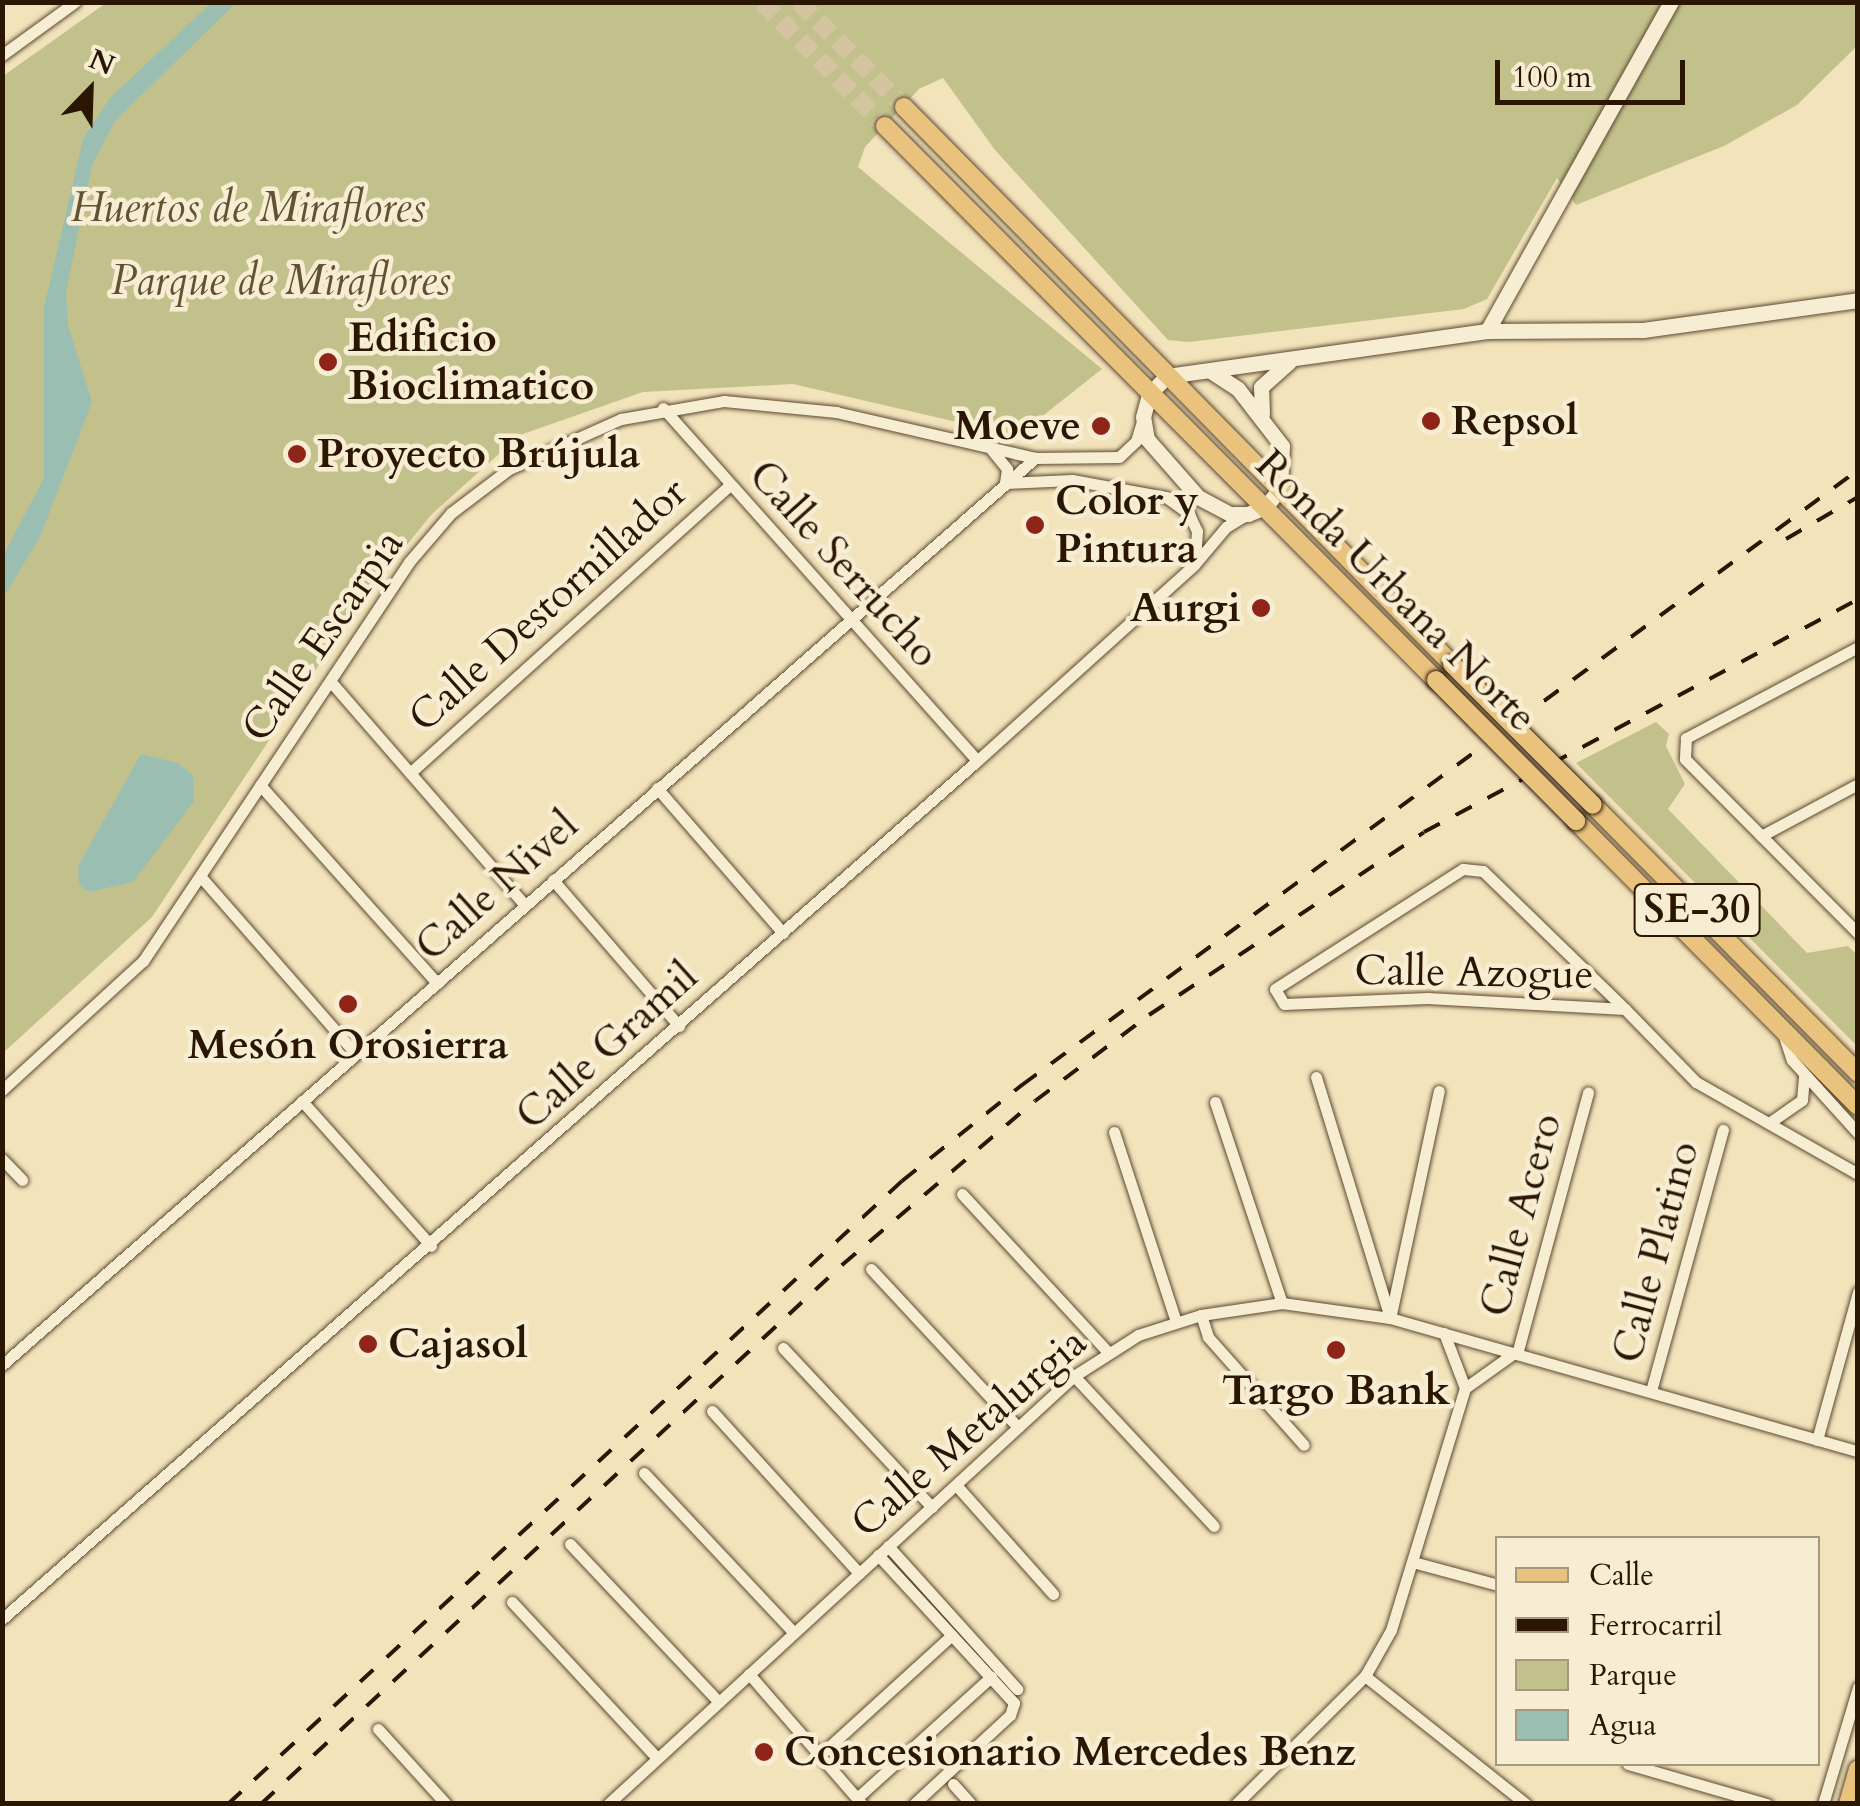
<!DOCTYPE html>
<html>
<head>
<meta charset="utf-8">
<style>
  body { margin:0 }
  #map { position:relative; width:1860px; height:1806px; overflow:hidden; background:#f2e3bb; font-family:Cardo,serif }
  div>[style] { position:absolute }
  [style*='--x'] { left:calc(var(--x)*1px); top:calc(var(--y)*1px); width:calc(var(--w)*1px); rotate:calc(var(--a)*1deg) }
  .green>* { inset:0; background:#c2c18b }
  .water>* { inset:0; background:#9bbeb3 }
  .primary-tunnel>* { height:18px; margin-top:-9px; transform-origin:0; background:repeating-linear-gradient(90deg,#d4c49f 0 18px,transparent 0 27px) }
  .roads { filter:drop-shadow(0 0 2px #5d4931) drop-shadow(0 0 2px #5d4931) }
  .street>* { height:11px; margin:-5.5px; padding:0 5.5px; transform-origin:5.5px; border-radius:5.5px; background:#f7edd3 }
  .secondary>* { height:15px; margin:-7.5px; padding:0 7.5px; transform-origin:7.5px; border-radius:7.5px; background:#f7edd3 }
  .primary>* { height:18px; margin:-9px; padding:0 9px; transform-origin:9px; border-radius:9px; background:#e9c27e }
  .rail>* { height:4px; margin-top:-2px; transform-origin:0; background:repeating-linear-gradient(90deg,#2b1603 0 18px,transparent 0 36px) }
  .bridges { filter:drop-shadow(0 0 2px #2b1603) drop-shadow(0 0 2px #2b1603) }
  .primary-bridge>* { height:18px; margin:-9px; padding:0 9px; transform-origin:9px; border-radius:9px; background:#e9c27e }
  .dots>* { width:28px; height:28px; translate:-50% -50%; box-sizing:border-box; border:5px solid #f7edd3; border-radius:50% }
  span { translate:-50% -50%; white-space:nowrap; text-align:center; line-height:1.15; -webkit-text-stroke:9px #f7edd3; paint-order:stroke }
  .shield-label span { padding:2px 8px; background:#f7edd3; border:2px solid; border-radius:8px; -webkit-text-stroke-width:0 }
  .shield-label { font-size:40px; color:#2b1603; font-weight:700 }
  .park-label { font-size:42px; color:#605233; font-style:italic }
  .poi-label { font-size:42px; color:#2b1603; font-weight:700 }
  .left { translate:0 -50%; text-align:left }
  .right { translate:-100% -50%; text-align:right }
  .street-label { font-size:42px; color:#2b1603 }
  .frame { position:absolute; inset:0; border:5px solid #2b1603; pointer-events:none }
  .legend { position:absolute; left:1495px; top:1536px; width:325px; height:230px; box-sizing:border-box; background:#f7edd3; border:2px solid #a59780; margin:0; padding:12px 18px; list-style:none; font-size:30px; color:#2b1603 }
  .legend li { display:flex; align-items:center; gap:20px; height:50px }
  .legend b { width:50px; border:2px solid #a59780 }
  .north { position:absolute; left:40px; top:40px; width:100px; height:100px; -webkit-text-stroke:8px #f7edd3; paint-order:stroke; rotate:23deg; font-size:28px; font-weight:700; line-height:40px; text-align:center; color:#2b1603 }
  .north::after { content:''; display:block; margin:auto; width:35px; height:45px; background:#2b1603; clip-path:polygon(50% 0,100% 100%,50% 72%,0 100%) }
  .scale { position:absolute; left:1495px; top:60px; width:190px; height:45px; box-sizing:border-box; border:5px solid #2b1603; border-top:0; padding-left:12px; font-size:30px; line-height:35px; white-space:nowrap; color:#2b1603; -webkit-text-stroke:8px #f7edd3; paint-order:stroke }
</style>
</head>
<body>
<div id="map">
  <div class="green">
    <i style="clip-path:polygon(106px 3px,1857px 3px,1857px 46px,1797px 105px,1724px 146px,1576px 205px,1557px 178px,1487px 299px,1464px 309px,1189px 342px,1168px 340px,995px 150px,943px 78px,919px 89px,865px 147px,858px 167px,1102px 369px,1017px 436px,793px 384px,643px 392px,520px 435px,432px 514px,362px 600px,152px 917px,3px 1053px,3px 76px)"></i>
    <i style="clip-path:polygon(1656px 722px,1669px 734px,1666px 746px,1685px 784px,1668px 809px,1807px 953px,1848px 946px,1857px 955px,1857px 1046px,1576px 763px)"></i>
  </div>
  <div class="water">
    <i style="clip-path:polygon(211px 3px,236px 3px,115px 121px,92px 165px,66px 292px,68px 325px,92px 402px,40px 537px,3px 598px,3px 556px,44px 478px,44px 308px,83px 139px,110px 98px)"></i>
    <i style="clip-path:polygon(141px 754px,178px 763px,193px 775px,194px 801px,133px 882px,89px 892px,79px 885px,78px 866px)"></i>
  </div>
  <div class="primary-tunnel">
    <i style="--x:762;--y:2;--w:175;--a:45.2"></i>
    <i style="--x:799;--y:2;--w:148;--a:45"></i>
  </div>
  <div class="roads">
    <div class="street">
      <i style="--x:2;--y:55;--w:90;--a:-36"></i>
      <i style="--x:663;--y:408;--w:472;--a:48.3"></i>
      <i style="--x:991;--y:449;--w:26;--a:51"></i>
      <i style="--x:1007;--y:469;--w:14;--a:98"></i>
      <i style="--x:1005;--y:483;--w:67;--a:-2.6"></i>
      <i style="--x:1072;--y:480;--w:96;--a:10.3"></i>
      <i style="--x:1166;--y:497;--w:29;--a:36"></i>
      <i style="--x:1189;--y:514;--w:19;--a:65"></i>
      <i style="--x:1197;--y:531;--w:30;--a:94"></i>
      <i style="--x:1858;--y:647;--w:195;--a:152.1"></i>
      <i style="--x:1686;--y:738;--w:21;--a:93"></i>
      <i style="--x:1685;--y:759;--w:245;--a:45.2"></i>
      <i style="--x:331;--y:682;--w:296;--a:49"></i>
      <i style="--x:410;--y:773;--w:431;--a:-42"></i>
      <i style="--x:260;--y:785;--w:266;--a:48.2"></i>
      <i style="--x:657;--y:788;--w:192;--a:49"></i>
      <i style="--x:1761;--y:836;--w:110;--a:-28.2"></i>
      <i style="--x:201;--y:877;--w:235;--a:48.8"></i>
      <i style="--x:553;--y:880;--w:193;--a:49.2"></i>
      <i style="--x:1625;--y:1009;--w:198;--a:-176.8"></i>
      <i style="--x:1427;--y:998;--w:143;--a:177.6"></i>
      <i style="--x:1284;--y:1004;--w:17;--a:-121"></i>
      <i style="--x:1275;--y:989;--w:223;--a:-32.6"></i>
      <i style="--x:1463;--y:869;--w:20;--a:6"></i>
      <i style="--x:1483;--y:871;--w:198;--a:44.2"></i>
      <i style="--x:1625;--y:1009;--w:102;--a:45.8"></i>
      <i style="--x:1696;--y:1082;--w:186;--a:29.6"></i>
      <i style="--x:1783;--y:1033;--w:28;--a:72"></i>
      <i style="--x:1792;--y:1060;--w:98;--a:47.9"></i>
      <i style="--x:1316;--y:1077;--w:252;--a:72.9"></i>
      <i style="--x:2;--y:1090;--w:191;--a:-42.5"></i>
      <i style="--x:143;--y:961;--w:480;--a:-56.3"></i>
      <i style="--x:409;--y:562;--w:65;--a:-49.4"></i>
      <i style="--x:451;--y:513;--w:73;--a:-37.2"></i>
      <i style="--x:509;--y:469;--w:123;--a:-24.1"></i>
      <i style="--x:621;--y:419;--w:105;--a:-9.9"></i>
      <i style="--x:724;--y:401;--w:113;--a:5.6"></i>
      <i style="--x:836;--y:412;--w:204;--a:13"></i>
      <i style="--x:1035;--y:458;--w:84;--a:-0.7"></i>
      <i style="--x:1119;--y:457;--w:23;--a:-43"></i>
      <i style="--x:1136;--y:441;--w:21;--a:-73"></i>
      <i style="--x:302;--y:1101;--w:194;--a:48.3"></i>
      <i style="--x:1215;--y:1102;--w:212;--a:71.6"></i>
      <i style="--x:1769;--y:1123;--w:40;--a:-34.9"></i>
      <i style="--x:1802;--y:1100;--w:25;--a:-85"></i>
      <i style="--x:1114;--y:1132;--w:200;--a:71.9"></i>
      <i style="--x:2;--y:1159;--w:29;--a:46"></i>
      <i style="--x:962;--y:1194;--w:215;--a:47.3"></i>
      <i style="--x:871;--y:1269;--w:216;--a:47.1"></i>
      <i style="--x:1391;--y:1314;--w:228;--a:-77.9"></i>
      <i style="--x:1201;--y:1315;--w:23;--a:72"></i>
      <i style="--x:1208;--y:1337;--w:144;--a:48.4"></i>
      <i style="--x:1444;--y:1333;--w:59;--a:69.1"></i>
      <i style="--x:783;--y:1348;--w:218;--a:46.9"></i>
      <i style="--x:1517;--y:1354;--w:271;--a:-74.8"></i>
      <i style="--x:2;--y:1365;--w:1375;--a:-41.28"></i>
      <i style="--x:1074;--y:1376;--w:205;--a:47"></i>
      <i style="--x:1651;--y:1391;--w:271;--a:-74.6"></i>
      <i style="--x:712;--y:1411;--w:219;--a:47.8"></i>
      <i style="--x:1817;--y:1440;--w:154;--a:-74.5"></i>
      <i style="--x:644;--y:1473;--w:219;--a:46.8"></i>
      <i style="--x:956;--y:1485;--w:146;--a:48.3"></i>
      <i style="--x:570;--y:1544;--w:217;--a:46.7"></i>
      <i style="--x:888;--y:1546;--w:193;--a:47.9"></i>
      <i style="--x:878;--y:1555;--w:201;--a:47.4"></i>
      <i style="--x:1014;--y:1703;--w:13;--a:108"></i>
      <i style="--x:1010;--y:1715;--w:131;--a:137.2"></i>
      <i style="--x:1413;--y:1562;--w:88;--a:15.1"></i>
      <i style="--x:512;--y:1602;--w:213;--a:47.1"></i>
      <i style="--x:2;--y:1619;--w:1299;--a:-41.35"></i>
      <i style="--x:977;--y:761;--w:292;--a:-42.1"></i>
      <i style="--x:1194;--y:565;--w:50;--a:-49.9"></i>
      <i style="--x:1226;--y:527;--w:26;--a:-31"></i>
      <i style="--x:749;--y:1674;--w:171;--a:49"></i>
      <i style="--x:1365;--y:1676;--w:206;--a:38.5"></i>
      <i style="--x:378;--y:1729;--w:101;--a:47.8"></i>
      <i style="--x:820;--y:1755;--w:178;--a:-42.3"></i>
      <i style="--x:1628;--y:1764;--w:145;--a:16.1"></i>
      <i style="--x:953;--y:1784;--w:27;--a:48"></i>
      <i style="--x:857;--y:1798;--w:181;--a:-42.1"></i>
      <i style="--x:608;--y:1804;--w:633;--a:-42.57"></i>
      <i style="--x:1074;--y:1376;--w:76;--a:-32.6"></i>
      <i style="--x:1138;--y:1335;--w:66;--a:-17.6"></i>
      <i style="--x:1201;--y:1315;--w:82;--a:-8.4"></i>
      <i style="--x:1282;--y:1303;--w:109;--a:7.9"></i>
      <i style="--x:1390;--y:1318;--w:487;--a:15.9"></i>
      <i style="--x:1236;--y:1804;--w:182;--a:-44.8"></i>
      <i style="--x:1365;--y:1676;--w:53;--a:-60.5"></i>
      <i style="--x:1391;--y:1630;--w:253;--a:-73"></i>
      <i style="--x:1465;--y:1388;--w:60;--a:-35.5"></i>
      <i style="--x:1823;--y:1804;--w:122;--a:-73.3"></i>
    </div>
    <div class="secondary">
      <i style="--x:1487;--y:331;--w:377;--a:-60.8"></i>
      <i style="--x:1212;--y:372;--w:31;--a:33"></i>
      <i style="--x:1238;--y:389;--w:72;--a:52.3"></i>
      <i style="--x:1282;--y:446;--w:43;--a:92.7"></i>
      <i style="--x:1280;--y:489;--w:23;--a:130"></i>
      <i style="--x:1265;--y:507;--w:18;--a:158"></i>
      <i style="--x:1248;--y:514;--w:18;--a:180"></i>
      <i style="--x:1230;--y:514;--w:36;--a:-152"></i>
      <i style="--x:1198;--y:497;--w:77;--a:-131.3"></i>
      <i style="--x:1147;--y:439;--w:22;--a:-100"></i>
      <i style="--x:1143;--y:417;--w:24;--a:-75"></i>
      <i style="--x:1149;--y:394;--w:25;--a:-45"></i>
      <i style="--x:1167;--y:376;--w:323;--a:-8"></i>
      <i style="--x:1487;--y:331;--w:156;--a:-0.4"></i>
      <i style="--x:1643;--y:330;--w:217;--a:-7.9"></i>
      <i style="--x:1262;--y:414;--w:27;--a:-92"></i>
      <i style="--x:1261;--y:387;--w:38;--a:-42"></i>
    </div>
    <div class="primary">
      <i style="--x:904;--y:107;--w:781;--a:45.47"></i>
      <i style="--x:885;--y:126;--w:781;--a:45.16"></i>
      <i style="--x:1593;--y:805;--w:377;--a:45.3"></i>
      <i style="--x:1576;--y:821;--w:401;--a:45.3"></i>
      <i style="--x:1848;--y:1804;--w:36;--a:-74"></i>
    </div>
  </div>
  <div class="rail">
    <i style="--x:1786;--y:539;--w:83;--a:-30.3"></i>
    <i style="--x:228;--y:1804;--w:918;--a:-42.75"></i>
    <i style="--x:902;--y:1181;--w:154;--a:-38.7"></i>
    <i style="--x:1022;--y:1085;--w:1038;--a:-36.34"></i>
    <i style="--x:261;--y:1804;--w:793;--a:-42.85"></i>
    <i style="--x:842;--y:1265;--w:253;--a:-40.4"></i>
    <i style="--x:1035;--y:1101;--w:143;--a:-37"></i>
    <i style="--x:1149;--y:1015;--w:330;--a:-33.6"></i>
    <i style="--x:1424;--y:832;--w:493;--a:-28.2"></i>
  </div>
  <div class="bridges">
    <div class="primary-bridge">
      <i style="--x:1452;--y:664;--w:199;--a:45"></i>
      <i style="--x:1436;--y:680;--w:199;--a:45.2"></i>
    </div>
  </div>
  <div class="dots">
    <i style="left:328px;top:362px;background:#8f2418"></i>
    <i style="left:1431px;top:421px;background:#8f2418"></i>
    <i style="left:1101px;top:426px;background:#8f2418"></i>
    <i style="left:297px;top:454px;background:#8f2418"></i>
    <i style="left:1035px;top:525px;background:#8f2418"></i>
    <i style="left:1261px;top:608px;background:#8f2418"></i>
    <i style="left:348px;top:1004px;background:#8f2418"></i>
    <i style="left:368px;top:1344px;background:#8f2418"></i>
    <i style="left:1336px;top:1350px;background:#8f2418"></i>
    <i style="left:764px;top:1752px;background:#8f2418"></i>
  </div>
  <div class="shield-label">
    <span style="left:1697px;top:910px">SE-30</span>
  </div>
  <div class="park-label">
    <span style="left:248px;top:208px">Huertos de Miraflores</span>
    <span style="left:281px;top:281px">Parque de Miraflores</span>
  </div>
  <div class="poi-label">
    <span class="left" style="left:348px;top:362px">Edificio<br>Bioclimatico</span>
    <span class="left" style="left:1451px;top:421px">Repsol</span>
    <span class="right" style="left:1081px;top:426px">Moeve</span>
    <span class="left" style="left:317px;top:454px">Proyecto Brújula</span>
    <span class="left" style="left:1055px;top:525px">Color y<br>Pintura</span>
    <span class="right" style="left:1241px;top:608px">Aurgi</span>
    <span style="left:348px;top:1045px">Mesón Orosierra</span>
    <span class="left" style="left:388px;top:1344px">Cajasol</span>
    <span style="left:1336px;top:1391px">Targo Bank</span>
    <span class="left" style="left:784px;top:1752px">Concesionario Mercedes Benz</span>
  </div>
  <div class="street-label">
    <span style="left:844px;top:564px;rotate:48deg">Calle Serrucho</span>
    <span style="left:1396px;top:591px;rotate:45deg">Ronda Urbana Norte</span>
    <span style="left:548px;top:605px;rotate:-42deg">Calle Destornillador</span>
    <span style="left:323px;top:636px;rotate:-55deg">Calle Escarpia</span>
    <span style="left:497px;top:886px;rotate:-42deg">Calle Nivel</span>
    <span style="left:1474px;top:973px;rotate:1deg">Calle Azogue</span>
    <span style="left:607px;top:1046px;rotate:-42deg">Calle Gramil</span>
    <span style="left:1521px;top:1215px;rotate:-75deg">Calle Acero</span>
    <span style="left:1656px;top:1252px;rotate:-75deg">Calle Platino</span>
    <span style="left:969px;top:1433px;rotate:-41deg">Calle Metalurgia</span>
  </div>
  <div class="frame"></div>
  <ul class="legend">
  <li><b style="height:12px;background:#e9c27e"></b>Calle</li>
  <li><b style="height:12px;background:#2b1603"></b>Ferrocarril</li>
  <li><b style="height:28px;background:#c2c18b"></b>Parque</li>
  <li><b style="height:28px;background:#9bbeb3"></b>Agua</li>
  </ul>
  <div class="north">N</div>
  <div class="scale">100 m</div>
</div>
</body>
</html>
